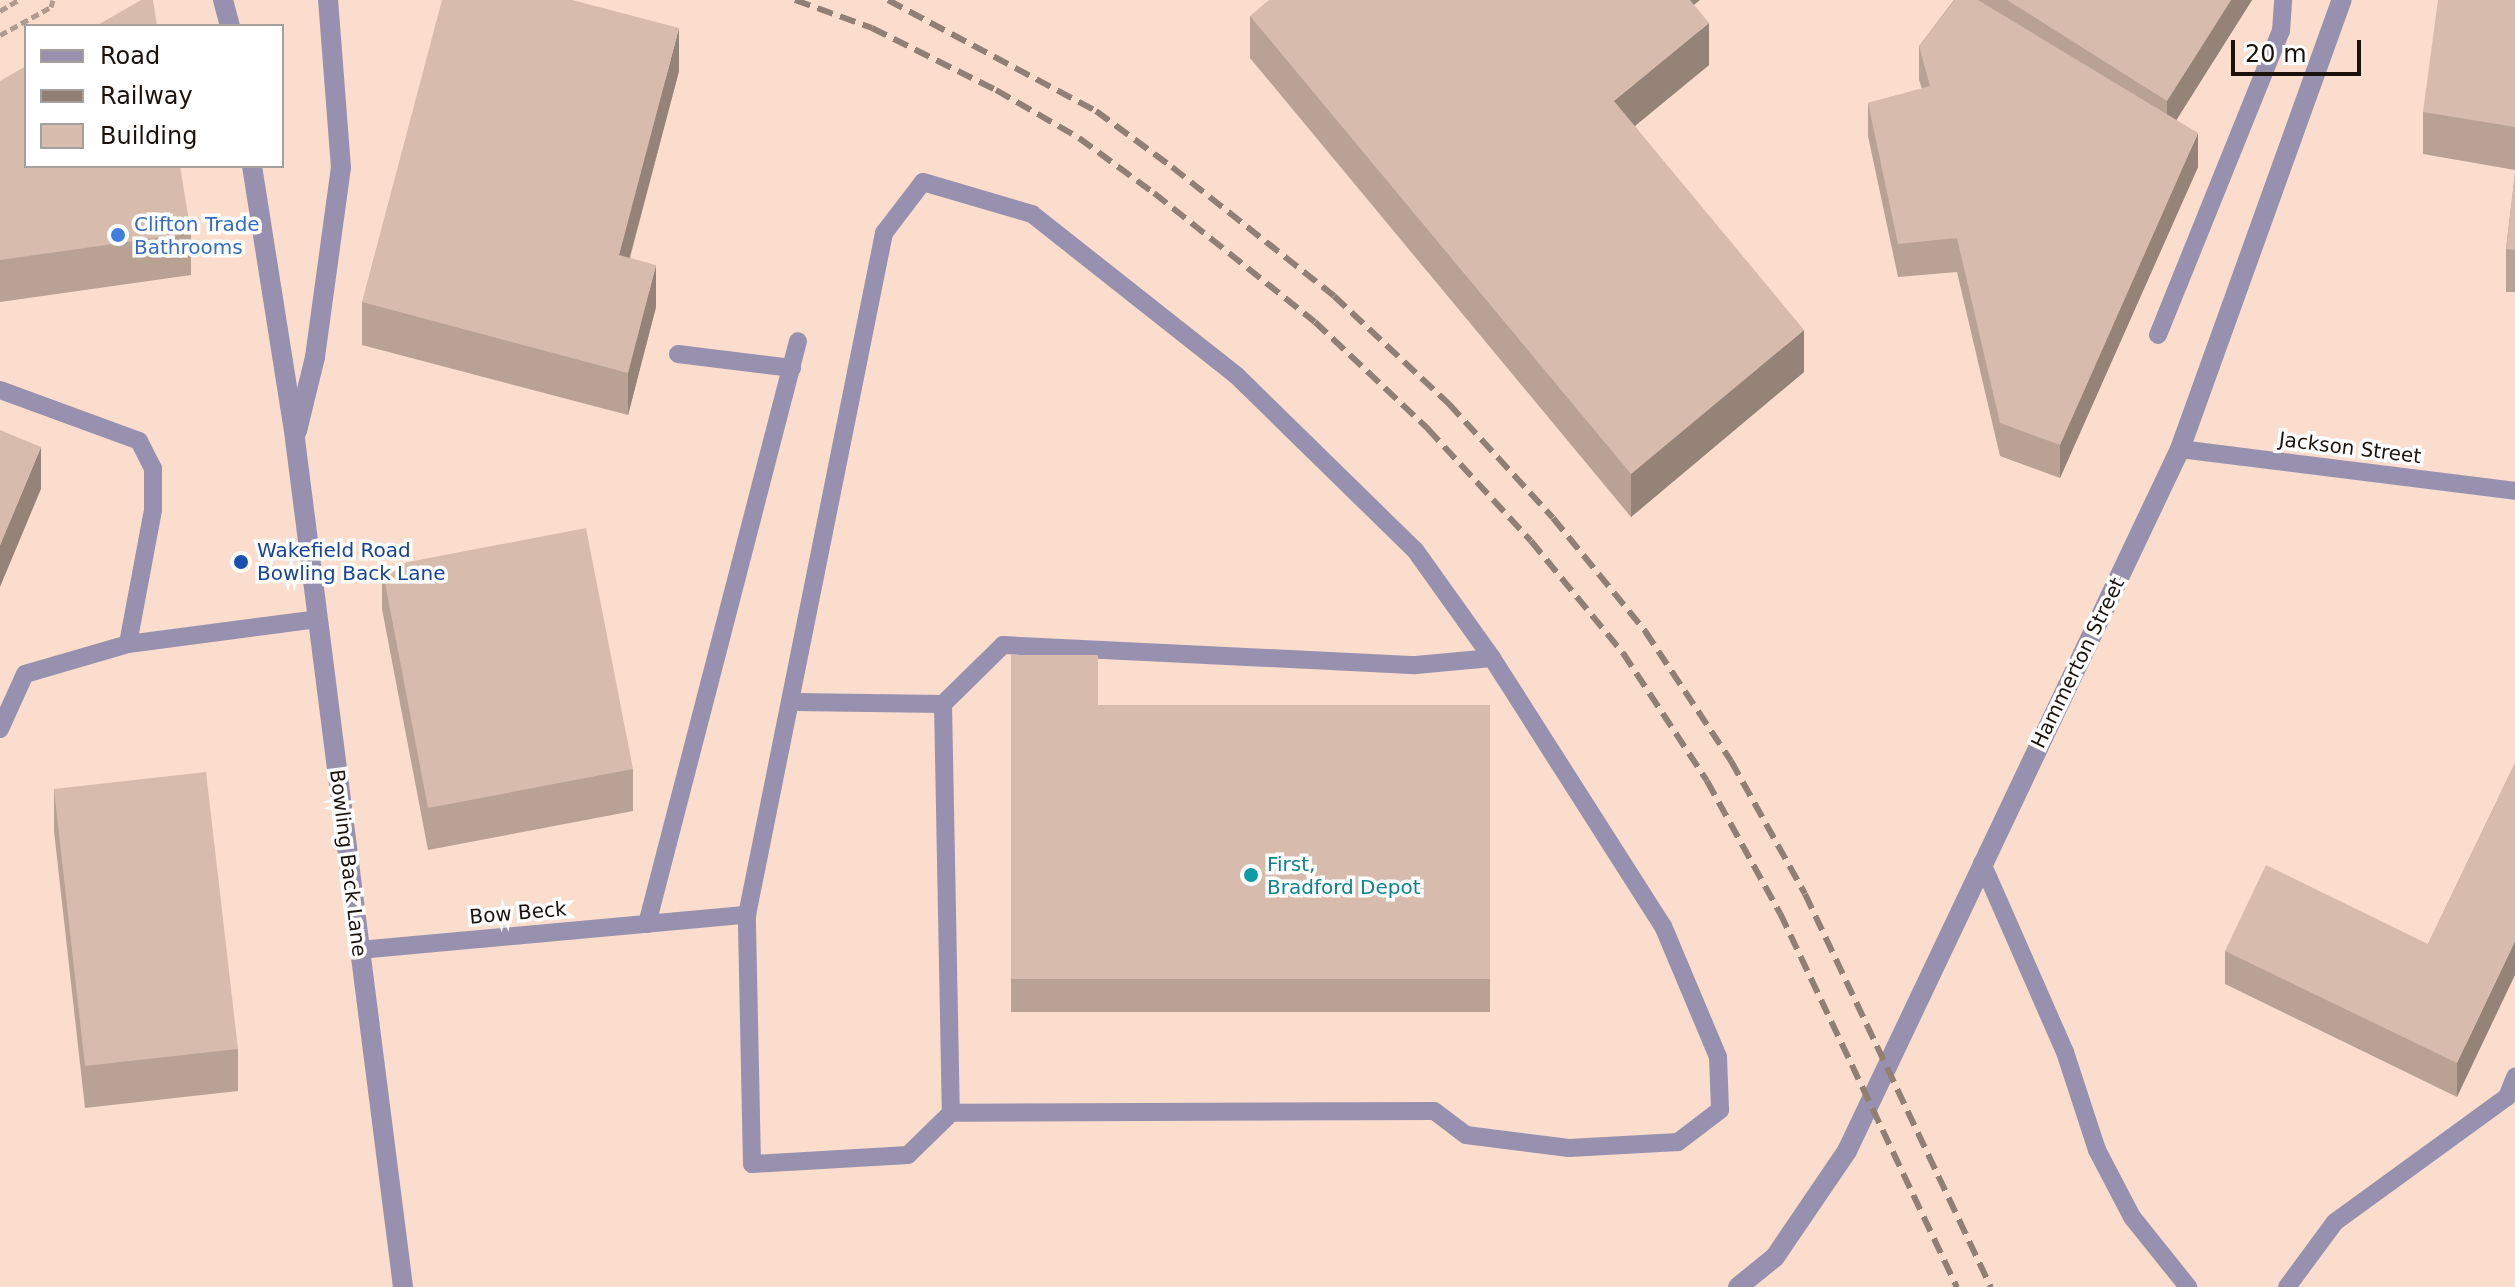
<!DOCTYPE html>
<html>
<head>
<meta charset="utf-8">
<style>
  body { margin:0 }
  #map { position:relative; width:2515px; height:1287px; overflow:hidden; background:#faddcd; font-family:"DejaVu Sans",sans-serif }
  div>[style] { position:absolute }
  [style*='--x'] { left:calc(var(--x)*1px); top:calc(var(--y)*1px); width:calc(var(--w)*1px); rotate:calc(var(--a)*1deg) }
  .path>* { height:5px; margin-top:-2.5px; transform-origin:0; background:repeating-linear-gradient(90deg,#b19b8e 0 8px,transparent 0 12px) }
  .service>* { height:18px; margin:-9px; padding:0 9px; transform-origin:9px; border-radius:9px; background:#9790ae }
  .minor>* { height:20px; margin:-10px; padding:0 10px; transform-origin:10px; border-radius:10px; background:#9790ae }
  .rail>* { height:6px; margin-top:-3px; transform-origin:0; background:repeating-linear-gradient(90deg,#927f73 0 16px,transparent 0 24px) }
  .wall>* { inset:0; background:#b9a194 }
  .shaded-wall>* { inset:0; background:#968378 }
  .building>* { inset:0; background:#d7bbac }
  .dots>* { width:22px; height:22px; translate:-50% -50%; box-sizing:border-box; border:4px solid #fff; border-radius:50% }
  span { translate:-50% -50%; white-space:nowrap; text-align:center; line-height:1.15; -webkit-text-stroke:7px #fff; paint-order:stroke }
  .shop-label { font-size:20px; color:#366cbe }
  .left { translate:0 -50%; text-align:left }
  .street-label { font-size:20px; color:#1b120c }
  .transit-label { font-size:20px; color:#164399 }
  .culture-label { font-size:20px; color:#0d838f }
  .legend { position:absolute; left:24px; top:24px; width:260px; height:144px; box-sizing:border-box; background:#fff; border:2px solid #a4a09e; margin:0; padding:10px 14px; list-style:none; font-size:24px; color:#1b120c }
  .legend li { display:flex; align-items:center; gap:16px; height:40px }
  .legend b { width:40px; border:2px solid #a4a09e }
  .scale { position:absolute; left:2231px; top:40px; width:130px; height:36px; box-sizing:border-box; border:4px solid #1b120c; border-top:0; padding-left:10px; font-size:24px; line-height:28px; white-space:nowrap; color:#1b120c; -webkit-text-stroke:6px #fff; paint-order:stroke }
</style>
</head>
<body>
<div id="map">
  <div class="path">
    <i style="--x:0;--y:11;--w:21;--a:-31"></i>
    <i style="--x:0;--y:35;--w:58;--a:-28.8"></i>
    <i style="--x:51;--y:7;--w:7;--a:-74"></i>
  </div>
  <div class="service">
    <i style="--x:2158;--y:335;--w:328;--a:-68"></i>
    <i style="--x:2281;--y:31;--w:31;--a:-86"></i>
    <i style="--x:678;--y:354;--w:115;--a:7"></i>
    <i style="--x:0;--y:390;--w:148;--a:20.1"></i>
    <i style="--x:139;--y:441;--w:30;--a:63"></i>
    <i style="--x:153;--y:468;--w:42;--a:90"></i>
    <i style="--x:153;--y:510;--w:136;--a:100.6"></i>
    <i style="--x:128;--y:644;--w:191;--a:-7.5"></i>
    <i style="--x:2180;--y:449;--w:338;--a:7.1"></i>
    <i style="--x:794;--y:702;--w:149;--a:0.8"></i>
    <i style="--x:943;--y:704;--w:84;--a:-44.5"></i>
    <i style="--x:1003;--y:645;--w:413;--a:2.8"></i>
    <i style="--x:1416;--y:665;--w:76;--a:-5.3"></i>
    <i style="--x:1492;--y:658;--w:318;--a:57.5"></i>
    <i style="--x:1663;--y:926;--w:142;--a:67.2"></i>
    <i style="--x:1718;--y:1057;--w:53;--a:87.8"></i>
    <i style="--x:1720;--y:1110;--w:53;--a:142.7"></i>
    <i style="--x:1678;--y:1142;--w:109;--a:176.8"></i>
    <i style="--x:1569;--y:1148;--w:104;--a:-172.8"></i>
    <i style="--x:1466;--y:1135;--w:40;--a:-143"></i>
    <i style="--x:1434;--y:1111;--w:483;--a:179.8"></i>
    <i style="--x:951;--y:1113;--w:60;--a:135.7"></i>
    <i style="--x:908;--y:1155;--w:156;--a:176.7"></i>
    <i style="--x:752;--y:1164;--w:249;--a:-91.2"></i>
    <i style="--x:747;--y:915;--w:696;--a:-78.64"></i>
    <i style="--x:884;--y:233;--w:64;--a:-52.6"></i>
    <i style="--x:923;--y:182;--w:114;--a:16.4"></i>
    <i style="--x:1032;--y:214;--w:260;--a:38.3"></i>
    <i style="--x:1236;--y:375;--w:250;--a:44.4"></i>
    <i style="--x:1415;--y:550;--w:133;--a:54.5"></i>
    <i style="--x:943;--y:704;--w:409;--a:88.9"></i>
    <i style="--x:0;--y:729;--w:60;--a:-65.6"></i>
    <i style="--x:25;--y:674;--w:107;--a:-16.2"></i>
    <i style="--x:1982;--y:863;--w:206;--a:66.3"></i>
    <i style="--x:2065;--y:1052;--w:103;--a:71.9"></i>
    <i style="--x:2097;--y:1150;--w:76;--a:62.4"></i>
    <i style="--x:2132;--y:1217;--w:90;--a:51.3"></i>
    <i style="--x:647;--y:924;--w:602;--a:-75.48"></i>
    <i style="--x:359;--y:950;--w:390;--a:-5.2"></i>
    <i style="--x:2287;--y:1287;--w:81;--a:-53.6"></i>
    <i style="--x:2335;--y:1222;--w:213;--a:-36"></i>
    <i style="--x:2507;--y:1097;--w:22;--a:-68"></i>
  </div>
  <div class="minor">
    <i style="--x:223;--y:0;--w:27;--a:75"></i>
    <i style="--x:252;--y:166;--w:276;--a:81"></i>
    <i style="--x:295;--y:439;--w:855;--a:82.74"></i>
    <i style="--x:297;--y:431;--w:76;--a:-76.3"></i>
    <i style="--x:315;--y:357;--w:191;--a:-82.2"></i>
    <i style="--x:341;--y:168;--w:169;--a:-94.4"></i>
    <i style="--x:1738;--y:1287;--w:48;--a:-39"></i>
    <i style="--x:1775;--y:1257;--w:128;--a:-55.8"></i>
    <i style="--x:1847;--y:1151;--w:777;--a:-64.62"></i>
    <i style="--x:2180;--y:449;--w:477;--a:-70.2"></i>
  </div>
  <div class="rail">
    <i style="--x:795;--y:0;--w:82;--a:20"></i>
    <i style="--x:872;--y:28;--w:139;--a:26.6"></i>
    <i style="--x:996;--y:90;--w:96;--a:30"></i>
    <i style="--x:1079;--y:138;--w:93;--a:36.3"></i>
    <i style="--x:1154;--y:193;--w:206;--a:38.7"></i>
    <i style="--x:1315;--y:322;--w:156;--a:43.4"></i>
    <i style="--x:1428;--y:429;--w:152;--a:47.4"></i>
    <i style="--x:1531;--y:541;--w:145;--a:50.6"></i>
    <i style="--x:1623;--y:653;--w:153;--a:56.7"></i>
    <i style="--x:1707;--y:781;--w:151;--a:61.1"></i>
    <i style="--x:1780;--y:913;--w:414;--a:64.7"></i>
    <i style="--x:888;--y:0;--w:236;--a:28.1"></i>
    <i style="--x:1096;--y:111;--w:94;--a:36.4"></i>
    <i style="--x:1172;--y:167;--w:207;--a:38.5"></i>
    <i style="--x:1334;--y:296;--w:158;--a:43.2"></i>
    <i style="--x:1449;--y:404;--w:154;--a:47.6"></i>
    <i style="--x:1553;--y:518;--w:146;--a:50.8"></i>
    <i style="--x:1645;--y:631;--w:156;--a:56.5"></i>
    <i style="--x:1731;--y:761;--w:152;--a:60.9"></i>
    <i style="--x:1805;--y:894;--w:435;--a:64.7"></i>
  </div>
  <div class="wall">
    <i style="clip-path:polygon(1954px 0,2252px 0,2176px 120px,2198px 167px,2060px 478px,2000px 456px,1957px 272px,1898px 277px,1868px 136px,1868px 103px,1922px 89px,1919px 80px,1919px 46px)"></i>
    <i style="clip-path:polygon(2515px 0,2515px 170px,2423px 154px,2423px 112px)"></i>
    <i style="clip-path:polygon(1694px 5px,1709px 65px,1635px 126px,1804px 372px,1631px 517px,1250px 58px,1250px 16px)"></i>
    <i style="clip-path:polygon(679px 71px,630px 258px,656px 307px,628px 415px,362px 345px,362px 302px)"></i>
    <i style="clip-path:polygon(0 81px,191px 233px,191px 275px,0 302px)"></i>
    <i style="clip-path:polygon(2515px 173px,2515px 292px,2506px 292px,2506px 249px)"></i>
    <i style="clip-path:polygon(382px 567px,633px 769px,633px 811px,428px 850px,382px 609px)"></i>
    <i style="clip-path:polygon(1011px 655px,1098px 705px,1490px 705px,1490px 1012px,1011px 1012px)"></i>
    <i style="clip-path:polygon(2515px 763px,2457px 1097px,2225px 984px,2225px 951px,2428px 944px)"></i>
    <i style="clip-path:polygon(54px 789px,238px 1049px,238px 1091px,85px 1108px,54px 831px)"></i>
  </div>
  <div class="shaded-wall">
    <i style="clip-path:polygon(1673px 0,1700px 0,1673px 22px)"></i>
    <i style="clip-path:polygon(2231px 0,2252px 0,2167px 135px,2167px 101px)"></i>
    <i style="clip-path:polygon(1709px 23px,1709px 65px,1614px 143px,1614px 101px)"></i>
    <i style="clip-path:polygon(679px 28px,679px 71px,619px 297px,619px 255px)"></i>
    <i style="clip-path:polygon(2198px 133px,2198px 167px,2060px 478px,2060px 445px)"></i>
    <i style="clip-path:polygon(656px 265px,656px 307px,628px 415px,628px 373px)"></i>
    <i style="clip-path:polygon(1804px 330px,1804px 372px,1631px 517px,1631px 474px)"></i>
    <i style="clip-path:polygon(41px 447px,41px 489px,0 587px,0 545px)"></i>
    <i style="clip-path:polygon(2515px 941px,2515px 975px,2457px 1097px,2457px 1063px)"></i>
  </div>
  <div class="building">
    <i style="clip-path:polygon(141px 0,153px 0,157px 26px,96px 26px)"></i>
    <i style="clip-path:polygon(442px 0,572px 0,679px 28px,619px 255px,656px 265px,628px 373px,362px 302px)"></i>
    <i style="clip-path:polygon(1269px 0,1690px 0,1709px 23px,1614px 101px,1804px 330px,1631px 474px,1250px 16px)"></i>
    <i style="clip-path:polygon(1955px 0,1978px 0,2198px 133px,2060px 445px,2000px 423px,1957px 238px,1898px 244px,1868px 103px,1930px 86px,1919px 46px)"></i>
    <i style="clip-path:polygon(2007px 0,2231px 0,2167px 101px)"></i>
    <i style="clip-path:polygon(2438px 0,2515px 0,2515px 127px,2423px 112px)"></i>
    <i style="clip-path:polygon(26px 66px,26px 166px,180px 166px,191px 233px,0 260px,0 81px)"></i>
    <i style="clip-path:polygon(2515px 173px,2515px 250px,2506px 249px)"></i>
    <i style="clip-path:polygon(0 430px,41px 447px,0 545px)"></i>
    <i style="clip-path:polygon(586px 528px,633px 769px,428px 808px,382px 567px)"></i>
    <i style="clip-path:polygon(1011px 655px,1098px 655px,1098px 705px,1490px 705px,1490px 979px,1011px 979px)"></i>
    <i style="clip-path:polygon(2515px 763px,2515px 941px,2457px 1063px,2225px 951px,2266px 865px,2428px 944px)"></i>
    <i style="clip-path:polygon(206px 772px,238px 1049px,85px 1066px,54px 789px)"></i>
  </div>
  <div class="dots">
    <i style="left:118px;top:235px;background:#3f7fe0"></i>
    <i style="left:241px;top:562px;background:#1a4fb4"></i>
    <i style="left:1251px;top:875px;background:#0f9aa8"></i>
  </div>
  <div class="shop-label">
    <span class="left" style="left:134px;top:236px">Clifton Trade<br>Bathrooms</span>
  </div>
  <div class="street-label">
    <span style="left:2350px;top:448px;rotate:7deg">Jackson Street</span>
    <span style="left:2078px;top:663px;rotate:-64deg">Hammerton Street</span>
    <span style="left:348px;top:863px;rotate:83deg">Bowling Back Lane</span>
    <span style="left:518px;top:913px;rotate:-5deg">Bow Beck</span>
  </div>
  <div class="transit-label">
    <span class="left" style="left:257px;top:562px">Wakefield Road<br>Bowling Back Lane</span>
  </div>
  <div class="culture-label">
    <span class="left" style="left:1267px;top:876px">First,<br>Bradford Depot</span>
  </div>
  <ul class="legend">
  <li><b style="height:10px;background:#9790ae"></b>Road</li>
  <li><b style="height:10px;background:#927f73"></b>Railway</li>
  <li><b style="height:22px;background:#d7bbac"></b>Building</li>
  </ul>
  <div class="scale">20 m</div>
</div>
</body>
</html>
